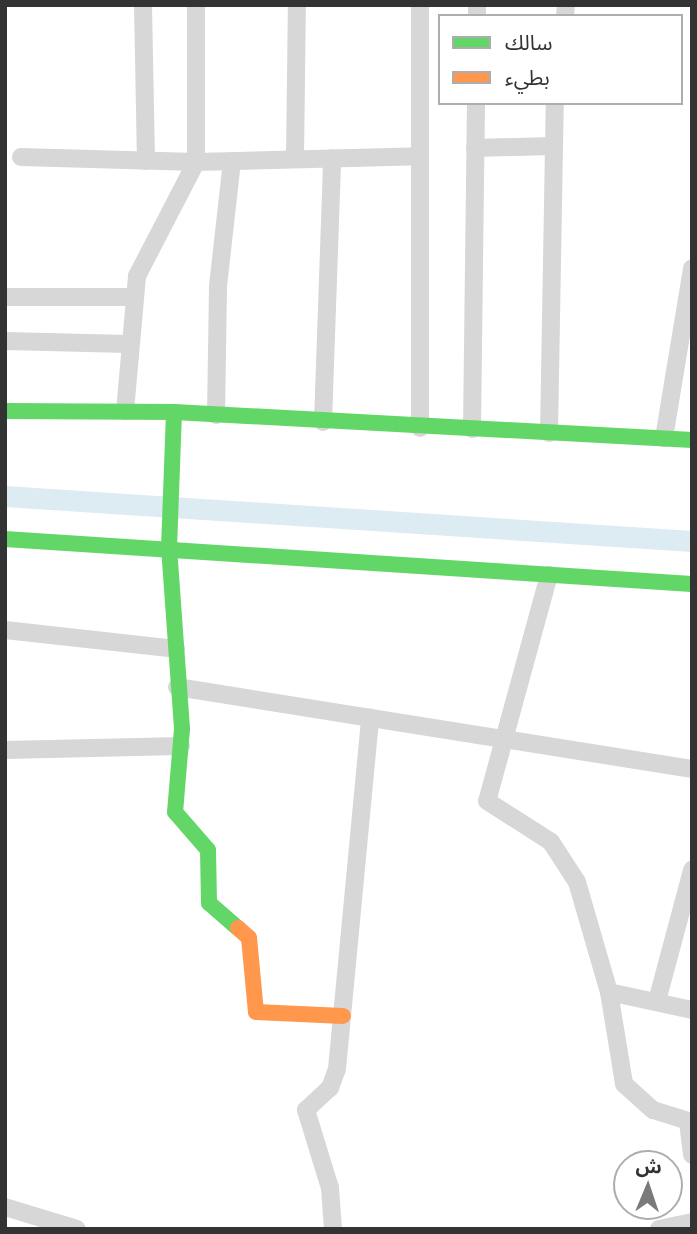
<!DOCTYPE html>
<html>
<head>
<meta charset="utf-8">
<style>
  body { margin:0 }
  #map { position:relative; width:697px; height:1234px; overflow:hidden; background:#fff; font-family:"PT Sans Narrow","Noto Sans Arabic",sans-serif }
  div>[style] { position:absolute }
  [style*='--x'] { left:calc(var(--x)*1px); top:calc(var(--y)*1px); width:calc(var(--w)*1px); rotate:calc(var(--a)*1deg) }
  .canal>* { height:21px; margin:-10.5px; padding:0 10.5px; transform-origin:10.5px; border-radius:10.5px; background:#ddebf3 }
  .street>* { height:18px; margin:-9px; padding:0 9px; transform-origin:9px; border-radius:9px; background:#d7d7d7 }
  .fast>* { height:16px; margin:-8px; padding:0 8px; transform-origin:8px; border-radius:8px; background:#63d668 }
  .slow>* { height:16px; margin:-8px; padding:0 8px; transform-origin:8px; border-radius:8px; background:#ff974d }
  span { translate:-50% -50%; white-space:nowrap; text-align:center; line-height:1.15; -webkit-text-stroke:7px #fff; paint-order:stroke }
  .frame { position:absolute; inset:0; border:7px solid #333; pointer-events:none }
  .legend { position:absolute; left:438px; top:14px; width:245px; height:91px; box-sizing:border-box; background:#fff; border:2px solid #adadad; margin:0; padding:9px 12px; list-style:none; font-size:21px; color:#333 }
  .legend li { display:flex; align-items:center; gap:14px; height:35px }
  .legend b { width:35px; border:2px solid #adadad }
  .north { position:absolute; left:613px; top:1150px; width:70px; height:70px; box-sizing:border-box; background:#fff; border:2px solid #adadad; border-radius:50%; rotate:2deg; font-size:19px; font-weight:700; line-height:28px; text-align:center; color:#333 }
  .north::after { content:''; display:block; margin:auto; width:24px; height:32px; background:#7a7a7a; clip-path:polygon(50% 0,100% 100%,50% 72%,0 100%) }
</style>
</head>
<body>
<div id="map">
  <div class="canal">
    <i style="--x:5;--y:496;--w:688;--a:3.75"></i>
  </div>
  <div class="street">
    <i style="--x:143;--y:5;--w:156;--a:88.9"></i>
    <i style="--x:420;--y:5;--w:423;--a:90"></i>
    <i style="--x:477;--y:16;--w:11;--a:-90"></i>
    <i style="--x:565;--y:16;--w:11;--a:-85"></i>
    <i style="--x:475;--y:148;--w:76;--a:-1.5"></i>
    <i style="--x:21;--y:157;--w:175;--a:1.6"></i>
    <i style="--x:196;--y:162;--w:223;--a:-1.5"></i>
    <i style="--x:295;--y:159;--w:154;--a:-89.3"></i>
    <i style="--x:5;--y:297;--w:127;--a:0"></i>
    <i style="--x:5;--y:341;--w:124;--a:1.4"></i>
    <i style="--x:125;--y:411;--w:136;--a:-84.9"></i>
    <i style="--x:137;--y:276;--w:128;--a:-62.6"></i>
    <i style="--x:196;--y:162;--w:157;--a:-90"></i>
    <i style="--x:216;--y:415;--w:129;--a:-89.1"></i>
    <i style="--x:218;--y:286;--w:125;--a:-83.6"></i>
    <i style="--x:323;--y:422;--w:264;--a:-88"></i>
    <i style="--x:472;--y:429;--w:326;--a:-89.3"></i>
    <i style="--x:549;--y:433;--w:330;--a:-89"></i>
    <i style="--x:664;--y:438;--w:172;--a:-80.6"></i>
    <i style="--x:549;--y:575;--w:234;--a:105.3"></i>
    <i style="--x:487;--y:801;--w:76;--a:32.6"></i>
    <i style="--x:551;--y:842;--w:48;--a:57"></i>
    <i style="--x:577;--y:882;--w:115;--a:73.8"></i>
    <i style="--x:609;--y:992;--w:93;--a:80.7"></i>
    <i style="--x:624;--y:1084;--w:39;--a:42"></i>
    <i style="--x:653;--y:1110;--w:41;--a:17.1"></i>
    <i style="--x:5;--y:630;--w:172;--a:6.3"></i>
    <i style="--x:177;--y:687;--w:521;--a:9.05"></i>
    <i style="--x:5;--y:750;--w:176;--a:-1.3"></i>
    <i style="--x:609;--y:992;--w:85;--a:12.2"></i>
    <i style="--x:657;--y:1001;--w:136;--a:-75"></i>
    <i style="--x:688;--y:1122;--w:33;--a:83"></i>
    <i style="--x:5;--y:1207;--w:75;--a:17"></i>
    <i style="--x:333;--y:1229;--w:41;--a:-94.2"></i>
    <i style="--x:330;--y:1188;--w:82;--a:-107.1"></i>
    <i style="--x:306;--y:1110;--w:33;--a:-43"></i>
    <i style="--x:330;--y:1088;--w:20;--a:-70"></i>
    <i style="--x:337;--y:1069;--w:353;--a:-84.6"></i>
    <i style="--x:659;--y:1229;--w:34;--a:-12"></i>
  </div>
  <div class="fast">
    <i style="--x:5;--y:411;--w:169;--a:0.3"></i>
    <i style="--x:174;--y:412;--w:519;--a:3.09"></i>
    <i style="--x:174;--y:412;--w:135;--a:92.1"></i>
    <i style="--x:169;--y:547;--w:182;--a:85.9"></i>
    <i style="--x:182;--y:729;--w:83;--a:94.8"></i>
    <i style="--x:175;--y:812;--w:50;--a:49"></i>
    <i style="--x:208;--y:850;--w:53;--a:88.9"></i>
    <i style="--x:209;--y:903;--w:38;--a:41"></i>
    <i style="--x:5;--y:539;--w:688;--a:3.75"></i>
  </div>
  <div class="slow">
    <i style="--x:238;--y:928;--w:15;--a:42"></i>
    <i style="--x:249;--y:938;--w:74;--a:84.6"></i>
    <i style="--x:256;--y:1012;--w:87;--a:2.6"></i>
  </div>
  <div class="frame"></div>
  <ul class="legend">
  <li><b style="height:9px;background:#63d668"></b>سالك</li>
  <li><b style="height:9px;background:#ff974d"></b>بطيء</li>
  </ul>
  <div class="north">ش</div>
</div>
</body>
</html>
